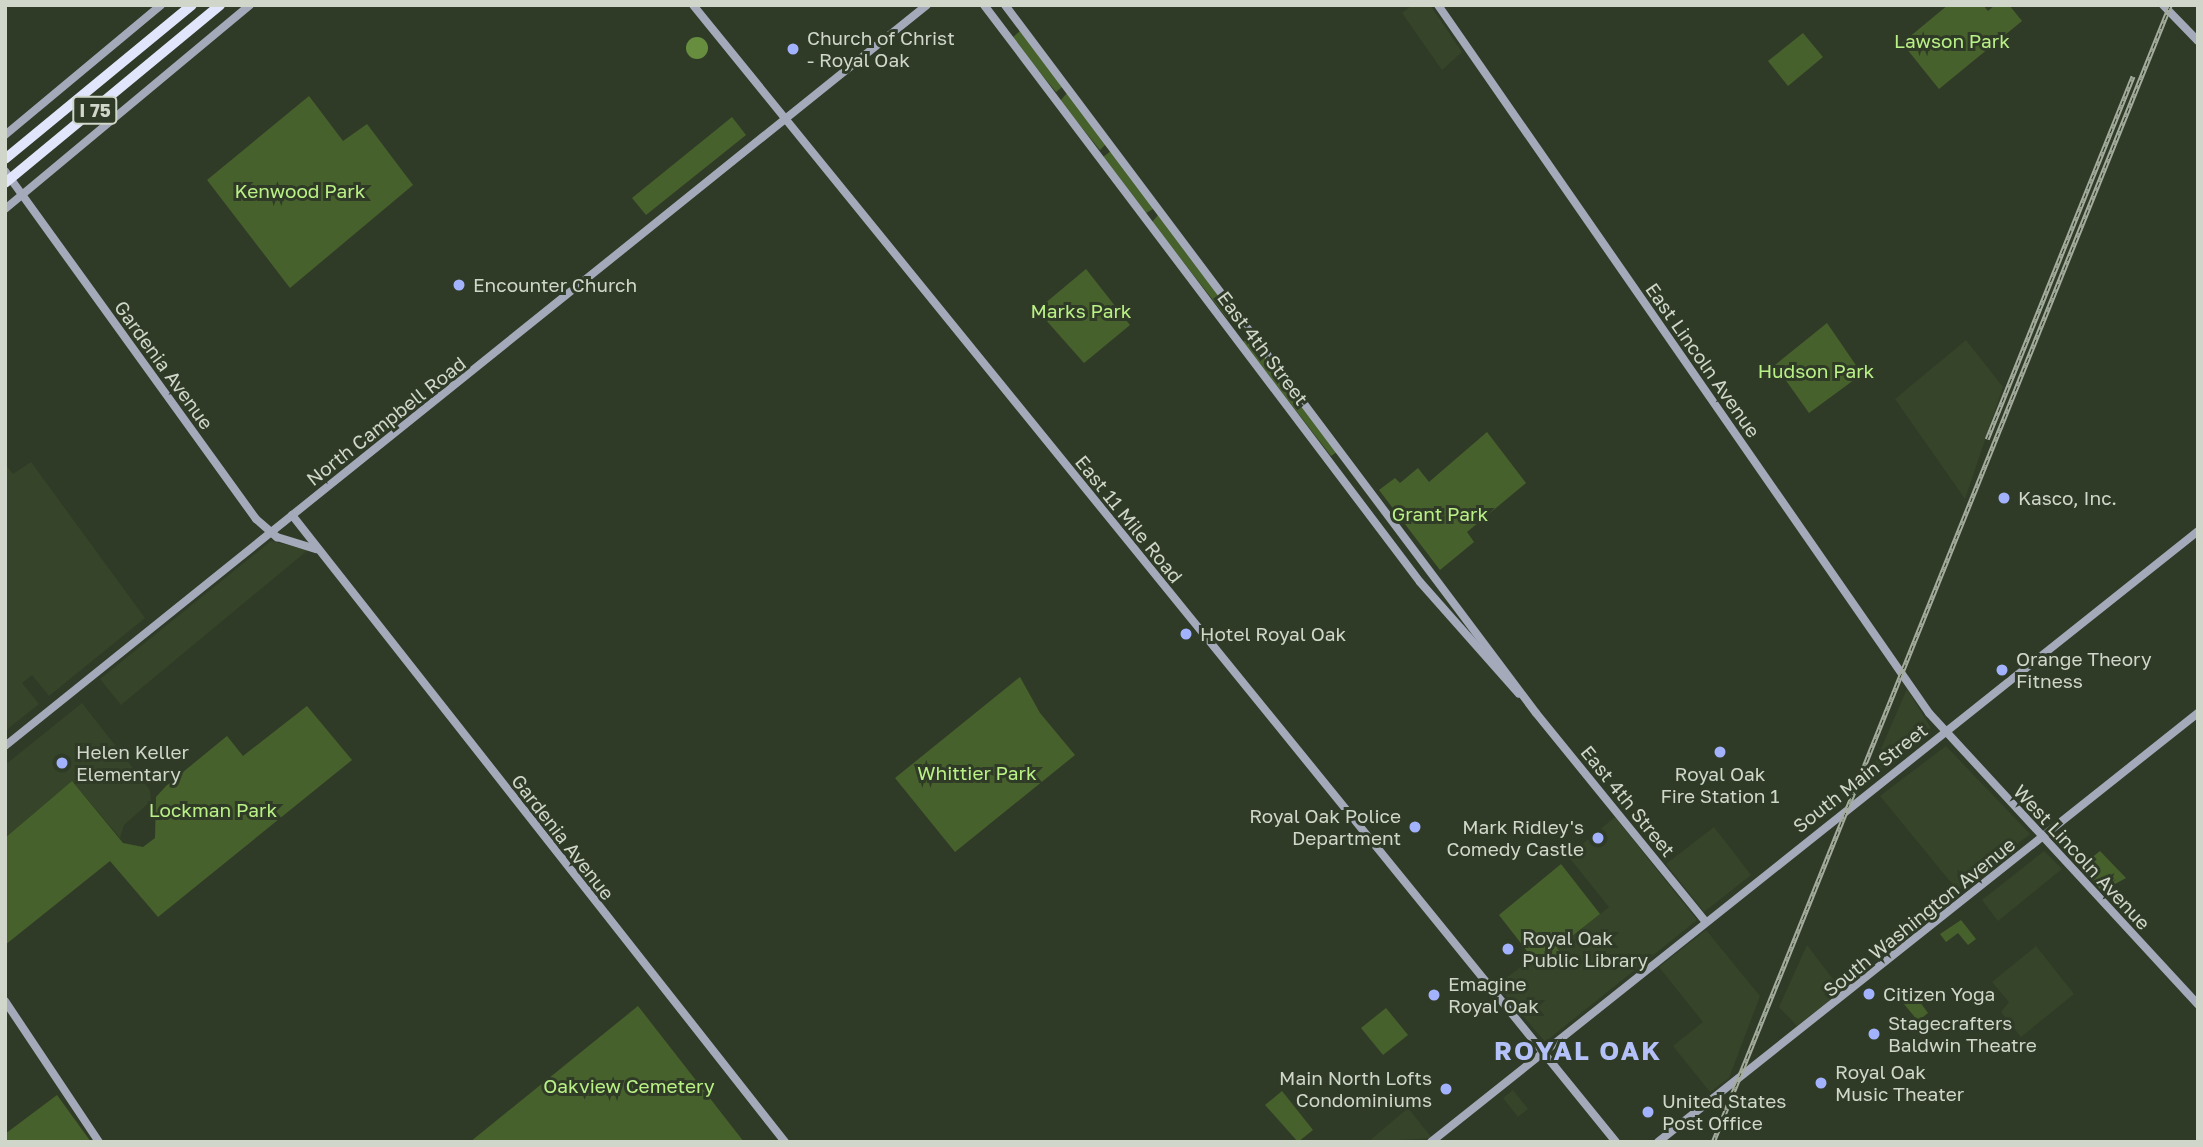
<!DOCTYPE html>
<html>
<head>
<meta charset="utf-8">
<style>
  body { margin:0 }
  #map { position:relative; width:2203px; height:1147px; overflow:hidden; background:#303b27; font-family:"Golos Text",sans-serif }
  div>[style] { position:absolute }
  [style*='--x'] { left:calc(var(--x)*1px); top:calc(var(--y)*1px); width:calc(var(--w)*1px); rotate:calc(var(--a)*1deg) }
  .built>* { inset:0; background:#364429 }
  .green>* { inset:0; background:#47612d }
  .water>* { inset:0; background:#678e3e }
  .round { border-radius:50% }
  .secondary>* { height:8px; margin:-4px; padding:0 4px; transform-origin:4px; border-radius:4px; background:#a5aabb }
  .highway>* { height:10px; margin:-5px; padding:0 5px; transform-origin:5px; border-radius:5px; background:#e1e6fc }
  .rail>* { height:4.5px; margin-top:-2.25px; transform-origin:0; background:repeating-linear-gradient(90deg,#303b27 0 5px,#a4ac9d 0 10px); box-sizing:border-box; border-block:2px solid #a4ac9d }
  .dots>* { width:19px; height:19px; translate:-50% -50%; box-sizing:border-box; border:4px solid #303b27; border-radius:50% }
  span { translate:-50% -50%; white-space:nowrap; text-align:center; line-height:1.15; -webkit-text-stroke:6px #303b27; paint-order:stroke }
  .shield-label span { padding:2px 5px; background:#303b27; border:2px solid; border-radius:5px; -webkit-text-stroke-width:0 }
  .shield-label { font-size:18px; color:#d0d7ca; font-weight:700 }
  .poi-label { font-size:19px; color:#d0d7ca }
  .left { translate:0 -50%; text-align:left }
  .right { translate:-100% -50%; text-align:right }
  .park-label { font-size:19px; color:#baf186 }
  .street-label { font-size:19px; color:#d0d7ca }
  .district-label { font-size:26px; color:#b4c0f8; font-weight:700; letter-spacing:2px }
  .frame { position:absolute; inset:0; border:7px solid #d0d7ca; pointer-events:none }
</style>
</head>
<body>
<div id="map">
  <div class="built">
    <i style="clip-path:polygon(1412px 5px,1430px 5px,1462px 52px,1442px 70px,1402px 13px)"></i>
    <i style="clip-path:polygon(1966px 340px,2003px 387px,1965px 499px,1895px 399px)"></i>
    <i style="clip-path:polygon(31px 462px,145px 618px,49px 696px,32px 675px,22px 683px,39px 704px,5px 731px,5px 464px,13px 474px)"></i>
    <i style="clip-path:polygon(271px 541px,308px 550px,121px 705px,100px 679px)"></i>
    <i style="clip-path:polygon(1907px 689px,1931px 728px,1872px 777px,1870px 774px)"></i>
    <i style="clip-path:polygon(82px 703px,150px 790px,151px 801px,124px 825px,120px 838px,72px 781px,5px 838px,5px 765px)"></i>
    <i style="clip-path:polygon(1946px 746px,2030px 834px,1958px 891px,1880px 796px)"></i>
    <i style="clip-path:polygon(1615px 817px,1697px 920px,1545px 1042px,1497px 985px,1535px 956px,1545px 957px,1556px 970px,1567px 961px,1557px 948px,1609px 907px,1568px 856px)"></i>
    <i style="clip-path:polygon(1714px 827px,1751px 875px,1704px 912px,1666px 864px)"></i>
    <i style="clip-path:polygon(2044px 851px,2062px 869px,1998px 921px,1982px 900px)"></i>
    <i style="clip-path:polygon(1706px 930px,1760px 996px,1729px 1078px,1710px 1092px,1673px 1046px,1703px 1022px,1659px 967px)"></i>
    <i style="clip-path:polygon(1807px 945px,1842px 991px,1797px 1026px,1779px 1007px)"></i>
    <i style="clip-path:polygon(2036px 946px,2074px 994px,2021px 1037px,2001px 1012px,2009px 1002px,1992px 982px)"></i>
    <i style="clip-path:polygon(1513px 1090px,1528px 1109px,1518px 1117px,1503px 1098px)"></i>
    <i style="clip-path:polygon(1408px 1108px,1432px 1138px,1368px 1142px)"></i>
  </div>
  <div class="green">
    <i style="clip-path:polygon(1948px 5px,1983px 5px,1988px 11px,1995px 5px,2009px 5px,2022px 21px,1939px 89px,1902px 43px)"></i>
    <i style="clip-path:polygon(1020px 31px,1062px 87px,1056px 92px,1012px 38px)"></i>
    <i style="clip-path:polygon(1803px 33px,1823px 57px,1788px 86px,1768px 61px)"></i>
    <i style="clip-path:polygon(1067px 93px,1106px 144px,1100px 150px,1060px 101px)"></i>
    <i style="clip-path:polygon(309px 96px,343px 141px,367px 124px,413px 185px,290px 288px,207px 180px)"></i>
    <i style="clip-path:polygon(732px 117px,746px 135px,646px 215px,632px 198px)"></i>
    <i style="clip-path:polygon(1111px 151px,1154px 208px,1153px 209px,1146px 213px,1103px 157px)"></i>
    <i style="clip-path:polygon(1159px 214px,1233px 314px,1227px 318px,1152px 222px)"></i>
    <i style="clip-path:polygon(1086px 269px,1130px 325px,1084px 363px,1037px 310px)"></i>
    <i style="clip-path:polygon(1827px 323px,1862px 374px,1809px 413px,1775px 365px)"></i>
    <i style="clip-path:polygon(1250px 336px,1337px 452px,1331px 456px,1243px 342px)"></i>
    <i style="clip-path:polygon(1487px 432px,1526px 483px,1467px 532px,1474px 542px,1440px 570px,1379px 490px,1395px 478px,1400px 483px,1418px 468px,1429px 482px)"></i>
    <i style="clip-path:polygon(1020px 677px,1040px 713px,1075px 755px,955px 852px,895px 778px)"></i>
    <i style="clip-path:polygon(307px 706px,352px 760px,158px 917px,110px 861px,5px 945px,5px 838px,72px 781px,123px 843px,143px 847px,155px 838px,156px 797px,166px 786px,227px 736px,243px 756px)"></i>
    <i style="clip-path:polygon(2100px 851px,2126px 878px,2102px 891px,2117px 879px,2100px 889px,2080px 867px)"></i>
    <i style="clip-path:polygon(1561px 864px,1600px 914px,1557px 948px,1567px 961px,1555px 970px,1545px 957px,1530px 955px,1499px 915px)"></i>
    <i style="clip-path:polygon(1961px 920px,1976px 939px,1968px 945px,1958px 933px,1946px 942px,1940px 934px)"></i>
    <i style="clip-path:polygon(1914px 994px,1928px 1013px,1918px 1021px,1904px 1004px)"></i>
    <i style="clip-path:polygon(638px 1006px,744px 1142px,470px 1142px)"></i>
    <i style="clip-path:polygon(1386px 1008px,1408px 1035px,1383px 1055px,1361px 1028px)"></i>
    <i style="clip-path:polygon(1282px 1091px,1313px 1130px,1298px 1142px,1265px 1105px)"></i>
    <i style="clip-path:polygon(57px 1095px,91px 1142px,5px 1142px,5px 1134px)"></i>
  </div>
  <div class="water">
    <i class="round" style="left:686px;top:37px;width:22px;height:22px"></i>
  </div>
  <div class="secondary">
    <i style="--x:693;--y:5;--w:1464;--a:50.93"></i>
    <i style="--x:984;--y:5;--w:723;--a:52.92"></i>
    <i style="--x:1420;--y:582;--w:149;--a:48.5"></i>
    <i style="--x:1005;--y:5;--w:885;--a:53.13"></i>
    <i style="--x:1536;--y:713;--w:268;--a:50.9"></i>
    <i style="--x:1438;--y:5;--w:862;--a:55.26"></i>
    <i style="--x:1929;--y:713;--w:397;--a:47.3"></i>
    <i style="--x:2163;--y:5;--w:50;--a:45.8"></i>
    <i style="--x:5;--y:135;--w:203;--a:-39.8"></i>
    <i style="--x:5;--y:171;--w:429;--a:54.2"></i>
    <i style="--x:256;--y:519;--w:28;--a:41"></i>
    <i style="--x:277;--y:537;--w:41;--a:17.1"></i>
    <i style="--x:5;--y:209;--w:319;--a:-39.8"></i>
    <i style="--x:292;--y:515;--w:798;--a:51.82"></i>
    <i style="--x:5;--y:746;--w:1183;--a:-38.79"></i>
    <i style="--x:5;--y:1001;--w:169;--a:56.3"></i>
    <i style="--x:1431;--y:1142;--w:981;--a:-38.54"></i>
    <i style="--x:1658;--y:1142;--w:690;--a:-38.47"></i>
  </div>
  <div class="highway">
    <i style="--x:5;--y:159;--w:242;--a:-39.5"></i>
    <i style="--x:5;--y:183;--w:279;--a:-39.6"></i>
  </div>
  <div class="rail">
    <i style="--x:1987;--y:439;--w:391;--a:-68.1"></i>
    <i style="--x:1713;--y:1142;--w:1225;--a:-68.1"></i>
  </div>
  <div class="dots">
    <i style="left:793px;top:49px;background:#a3b2fd"></i>
    <i style="left:459px;top:285px;background:#a3b2fd"></i>
    <i style="left:2004px;top:498px;background:#a3b2fd"></i>
    <i style="left:1186px;top:634px;background:#a3b2fd"></i>
    <i style="left:2002px;top:670px;background:#a3b2fd"></i>
    <i style="left:1720px;top:752px;background:#a3b2fd"></i>
    <i style="left:62px;top:763px;background:#a3b2fd"></i>
    <i style="left:1415px;top:827px;background:#a3b2fd"></i>
    <i style="left:1598px;top:838px;background:#a3b2fd"></i>
    <i style="left:1508px;top:949px;background:#a3b2fd"></i>
    <i style="left:1869px;top:994px;background:#a3b2fd"></i>
    <i style="left:1434px;top:995px;background:#a3b2fd"></i>
    <i style="left:1874px;top:1034px;background:#a3b2fd"></i>
    <i style="left:1821px;top:1083px;background:#a3b2fd"></i>
    <i style="left:1446px;top:1089px;background:#a3b2fd"></i>
    <i style="left:1648px;top:1112px;background:#a3b2fd"></i>
  </div>
  <div class="shield-label">
    <span style="left:95px;top:110px">I 75</span>
  </div>
  <div class="poi-label">
    <span class="left" style="left:807px;top:49px">Church of Christ<br>- Royal Oak</span>
    <span class="left" style="left:473px;top:285px">Encounter Church</span>
    <span class="left" style="left:2018px;top:498px">Kasco, Inc.</span>
    <span class="left" style="left:1200px;top:634px">Hotel Royal Oak</span>
    <span class="left" style="left:2016px;top:670px">Orange Theory<br>Fitness</span>
    <span class="left" style="left:76px;top:763px">Helen Keller<br>Elementary</span>
    <span style="left:1720px;top:785px">Royal Oak<br>Fire Station 1</span>
    <span class="right" style="left:1401px;top:827px">Royal Oak Police<br>Department</span>
    <span class="right" style="left:1584px;top:838px">Mark Ridley's<br>Comedy Castle</span>
    <span class="left" style="left:1522px;top:949px">Royal Oak<br>Public Library</span>
    <span class="left" style="left:1448px;top:995px">Emagine<br>Royal Oak</span>
    <span class="left" style="left:1883px;top:994px">Citizen Yoga</span>
    <span class="left" style="left:1888px;top:1034px">Stagecrafters<br>Baldwin Theatre</span>
    <span class="left" style="left:1835px;top:1083px">Royal Oak<br>Music Theater</span>
    <span class="right" style="left:1432px;top:1089px">Main North Lofts<br>Condominiums</span>
    <span class="left" style="left:1662px;top:1112px">United States<br>Post Office</span>
  </div>
  <div class="park-label">
    <span style="left:1952px;top:41px">Lawson Park</span>
    <span style="left:300px;top:191px">Kenwood Park</span>
    <span style="left:1081px;top:311px">Marks Park</span>
    <span style="left:1816px;top:371px">Hudson Park</span>
    <span style="left:1440px;top:514px">Grant Park</span>
    <span style="left:977px;top:773px">Whittier Park</span>
    <span style="left:213px;top:810px">Lockman Park</span>
    <span style="left:629px;top:1086px">Oakview Cemetery</span>
  </div>
  <div class="street-label">
    <span style="left:1263px;top:348px;rotate:53deg">East 4th Street</span>
    <span style="left:1703px;top:360px;rotate:55deg">East Lincoln Avenue</span>
    <span style="left:164px;top:365px;rotate:54deg">Gardenia Avenue</span>
    <span style="left:386px;top:421px;rotate:-38deg">North Campbell Road</span>
    <span style="left:1129px;top:519px;rotate:51deg">East 11 Mile Road</span>
    <span style="left:1860px;top:778px;rotate:-38deg">South Main Street</span>
    <span style="left:1628px;top:801px;rotate:51deg">East 4th Street</span>
    <span style="left:563px;top:837px;rotate:52deg">Gardenia Avenue</span>
    <span style="left:2082px;top:857px;rotate:47deg">West Lincoln Avenue</span>
    <span style="left:1919px;top:917px;rotate:-39deg">South Washington Avenue</span>
  </div>
  <div class="district-label">
    <span style="left:1578px;top:1051px">ROYAL OAK</span>
  </div>
  <div class="frame"></div>
</div>
</body>
</html>
